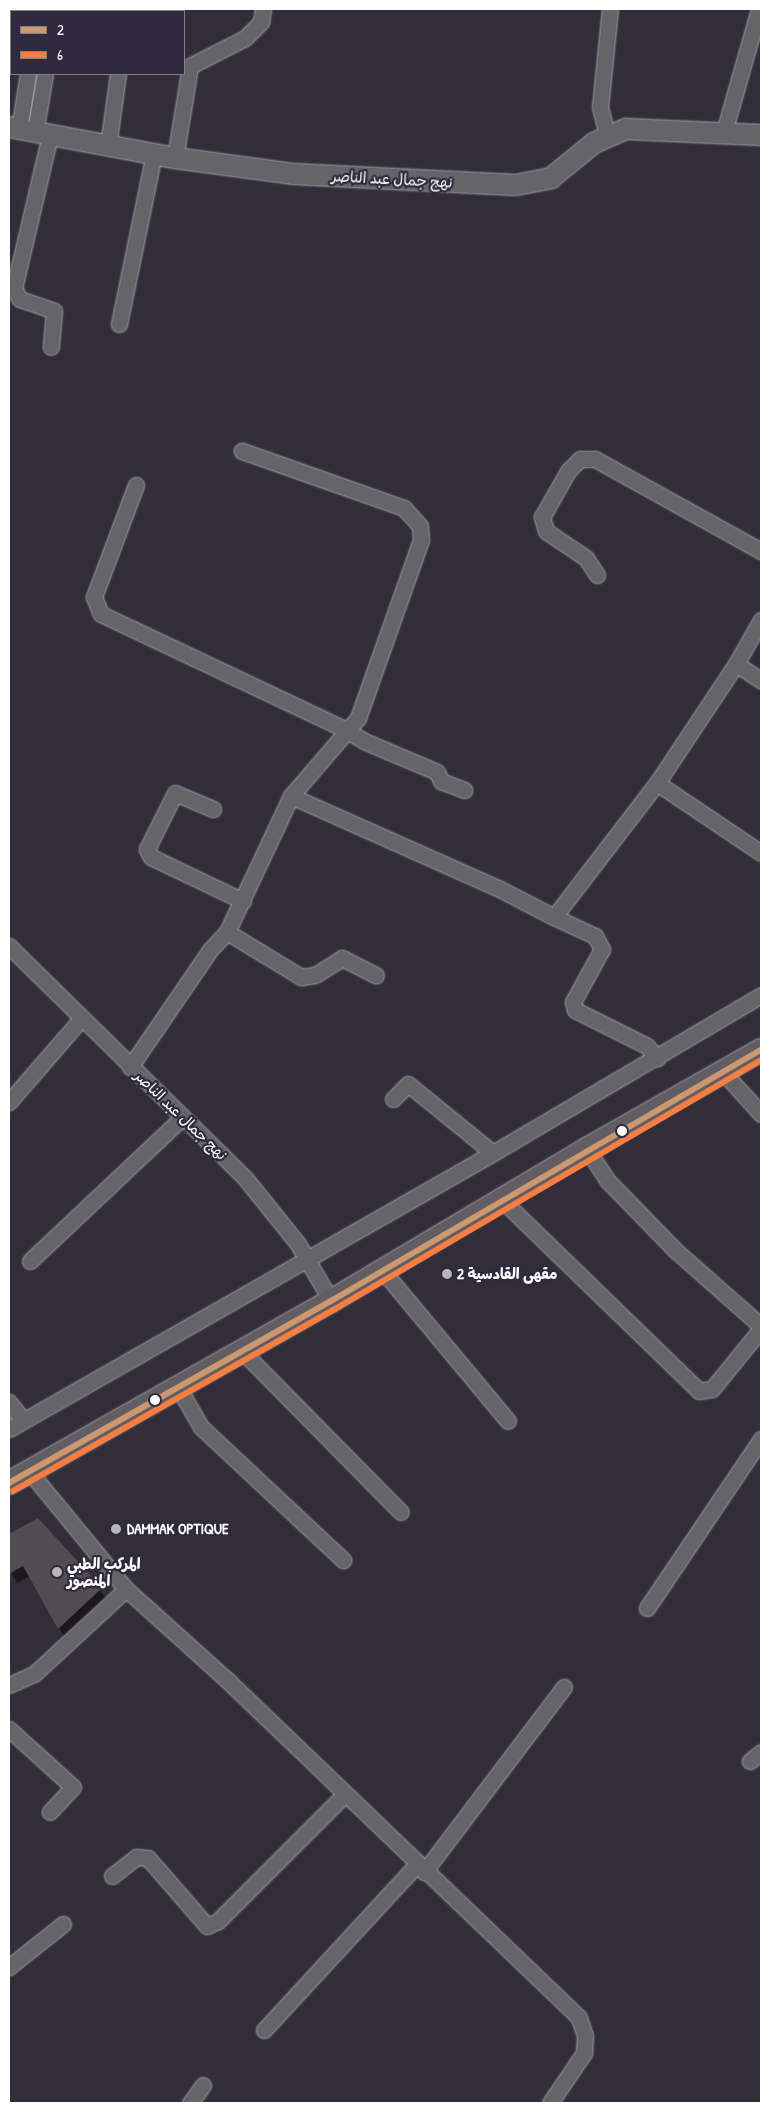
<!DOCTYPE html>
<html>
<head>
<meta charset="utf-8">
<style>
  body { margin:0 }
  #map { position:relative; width:770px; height:2112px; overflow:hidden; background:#312e39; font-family:"Patrick Hand","Playpen Sans Arabic",sans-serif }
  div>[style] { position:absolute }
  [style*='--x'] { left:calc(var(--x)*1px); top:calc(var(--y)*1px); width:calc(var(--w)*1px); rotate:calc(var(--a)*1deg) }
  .shadow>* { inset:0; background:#0007 }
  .building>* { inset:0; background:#524d52 }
  .roads { filter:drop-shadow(0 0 1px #a2a1a6) drop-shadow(0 0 1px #a2a1a6) }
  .street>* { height:15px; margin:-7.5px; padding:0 7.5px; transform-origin:7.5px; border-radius:7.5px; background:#656469 }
  .secondary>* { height:20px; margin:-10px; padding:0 10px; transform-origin:10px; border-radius:10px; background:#656469 }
  .primary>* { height:22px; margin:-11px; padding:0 11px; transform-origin:11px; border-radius:11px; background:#615e63 }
  .bus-1>* { height:6px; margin:-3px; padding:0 3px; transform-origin:3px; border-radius:3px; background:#cd976f }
  .bus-2>* { height:6px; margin:-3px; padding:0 3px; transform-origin:3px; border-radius:3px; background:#f77d43 }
  .dots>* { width:14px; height:14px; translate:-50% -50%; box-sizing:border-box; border:2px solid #2f2a3d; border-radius:50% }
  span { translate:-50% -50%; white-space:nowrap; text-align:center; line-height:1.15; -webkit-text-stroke:4.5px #2f2a3d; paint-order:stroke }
  .street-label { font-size:15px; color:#fff }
  .poi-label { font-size:15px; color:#fff; font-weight:700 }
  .left { translate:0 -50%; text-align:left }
  .frame { position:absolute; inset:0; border:10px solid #fff; pointer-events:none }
  .legend { position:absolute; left:10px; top:10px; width:175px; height:65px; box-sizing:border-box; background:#2f2a3d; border:1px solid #827f8b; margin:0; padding:6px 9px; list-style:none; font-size:15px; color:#fff }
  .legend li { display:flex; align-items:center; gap:10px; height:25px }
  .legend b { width:25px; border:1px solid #827f8b }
</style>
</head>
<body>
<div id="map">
  <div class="shadow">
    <i style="clip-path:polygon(38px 1519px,107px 1599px,65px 1638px,30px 1576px,17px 1583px,9px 1569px,9px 1536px)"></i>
  </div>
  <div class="building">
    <i style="clip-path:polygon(38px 1518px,102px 1588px,58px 1629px,23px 1566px,9px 1574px,9px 1534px)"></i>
  </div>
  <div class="roads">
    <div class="street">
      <i style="--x:38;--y:11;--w:2;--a:-90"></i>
      <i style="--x:127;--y:11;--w:2;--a:-63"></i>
      <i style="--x:19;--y:129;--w:56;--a:-80.7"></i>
      <i style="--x:35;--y:132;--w:59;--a:-80.2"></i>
      <i style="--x:724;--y:132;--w:128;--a:-74.1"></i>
      <i style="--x:50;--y:135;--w:158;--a:103.2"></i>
      <i style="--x:14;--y:289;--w:12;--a:59"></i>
      <i style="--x:20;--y:299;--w:36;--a:19"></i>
      <i style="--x:54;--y:311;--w:36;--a:95"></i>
      <i style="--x:607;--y:135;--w:29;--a:-104"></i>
      <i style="--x:600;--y:107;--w:99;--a:-84.2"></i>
      <i style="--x:108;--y:146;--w:73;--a:-82.1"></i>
      <i style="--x:175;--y:158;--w:93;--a:-80.7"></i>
      <i style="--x:190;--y:66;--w:62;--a:-27"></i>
      <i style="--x:245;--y:38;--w:23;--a:-45"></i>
      <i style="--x:261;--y:22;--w:13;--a:-81"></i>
      <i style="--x:119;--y:324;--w:174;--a:-78.4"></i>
      <i style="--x:136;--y:485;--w:120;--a:110.6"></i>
      <i style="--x:94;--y:597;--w:18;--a:68"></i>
      <i style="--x:101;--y:614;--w:271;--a:25.3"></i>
      <i style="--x:346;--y:730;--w:21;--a:31"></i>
      <i style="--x:364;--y:741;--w:79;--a:23"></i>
      <i style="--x:437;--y:772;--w:10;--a:66"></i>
      <i style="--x:441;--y:781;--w:25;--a:21"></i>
      <i style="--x:597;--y:575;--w:20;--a:-123"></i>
      <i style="--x:586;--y:558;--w:48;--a:-146"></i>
      <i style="--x:546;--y:531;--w:15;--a:-106"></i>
      <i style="--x:542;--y:517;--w:53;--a:-60.5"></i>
      <i style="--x:568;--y:471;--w:17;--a:-45"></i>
      <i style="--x:580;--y:459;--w:15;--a:0"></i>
      <i style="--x:595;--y:459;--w:190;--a:29"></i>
      <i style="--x:761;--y:620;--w:51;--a:119.6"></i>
      <i style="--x:736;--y:664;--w:143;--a:123.6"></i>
      <i style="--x:657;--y:783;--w:125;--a:33.9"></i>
      <i style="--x:736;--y:664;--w:30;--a:33"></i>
      <i style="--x:291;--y:796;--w:227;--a:24"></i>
      <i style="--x:498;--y:888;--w:63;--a:27.4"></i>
      <i style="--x:554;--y:917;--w:169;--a:-52.5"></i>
      <i style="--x:213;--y:809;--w:41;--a:-157.2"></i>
      <i style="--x:175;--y:793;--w:63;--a:116.6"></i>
      <i style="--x:147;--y:849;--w:9;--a:63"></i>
      <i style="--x:151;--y:857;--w:102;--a:25.6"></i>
      <i style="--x:554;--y:917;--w:45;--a:24.9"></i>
      <i style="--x:595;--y:936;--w:15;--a:62"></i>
      <i style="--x:602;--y:949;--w:60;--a:118.7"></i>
      <i style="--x:573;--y:1002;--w:8;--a:76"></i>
      <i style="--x:575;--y:1010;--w:80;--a:26.6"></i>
      <i style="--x:647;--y:1046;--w:16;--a:50"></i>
      <i style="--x:227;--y:932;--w:87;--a:31.3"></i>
      <i style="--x:301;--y:977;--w:14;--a:-8"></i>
      <i style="--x:315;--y:975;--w:32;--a:-32"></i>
      <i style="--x:342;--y:958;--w:38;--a:27"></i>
      <i style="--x:9;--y:946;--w:331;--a:44.5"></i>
      <i style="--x:245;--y:1178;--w:85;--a:51.2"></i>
      <i style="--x:298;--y:1244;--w:66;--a:59.9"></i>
      <i style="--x:130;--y:1067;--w:142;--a:-55.6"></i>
      <i style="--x:210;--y:950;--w:25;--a:-47"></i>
      <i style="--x:227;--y:932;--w:150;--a:-64.8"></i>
      <i style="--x:291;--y:796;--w:103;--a:-49.3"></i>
      <i style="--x:358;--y:718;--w:189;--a:-70.5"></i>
      <i style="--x:421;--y:540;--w:14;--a:-94"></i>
      <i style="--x:420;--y:526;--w:24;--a:-132"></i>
      <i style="--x:404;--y:508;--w:172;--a:-160.6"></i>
      <i style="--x:724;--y:1073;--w:55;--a:47.9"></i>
      <i style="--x:393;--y:1099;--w:21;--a:-45"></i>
      <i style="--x:408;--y:1084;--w:109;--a:39.1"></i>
      <i style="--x:9;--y:1102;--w:110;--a:-49.1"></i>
      <i style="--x:587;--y:1149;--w:37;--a:57"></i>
      <i style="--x:607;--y:1180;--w:98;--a:45.8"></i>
      <i style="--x:675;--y:1250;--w:115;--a:41.5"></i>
      <i style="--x:501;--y:1199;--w:276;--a:44.1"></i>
      <i style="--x:699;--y:1391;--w:13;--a:-9"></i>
      <i style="--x:712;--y:1389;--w:77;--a:-50.8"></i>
      <i style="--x:30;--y:1261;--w:209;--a:-43.3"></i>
      <i style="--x:383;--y:1271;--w:195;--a:50.2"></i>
      <i style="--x:242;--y:1351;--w:226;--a:45.4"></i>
      <i style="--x:178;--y:1387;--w:46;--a:60.1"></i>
      <i style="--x:201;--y:1427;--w:195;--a:43.1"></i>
      <i style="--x:9;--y:1402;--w:23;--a:52"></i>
      <i style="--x:9;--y:1429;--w:557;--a:-29.69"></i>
      <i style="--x:493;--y:1153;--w:311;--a:-30.5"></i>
      <i style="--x:29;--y:1471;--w:153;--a:50.6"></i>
      <i style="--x:126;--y:1589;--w:135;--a:42"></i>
      <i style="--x:226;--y:1679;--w:489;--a:43.8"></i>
      <i style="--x:579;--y:2018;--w:18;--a:71"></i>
      <i style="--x:585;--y:2035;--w:18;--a:93"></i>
      <i style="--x:584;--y:2053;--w:60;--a:124.2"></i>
      <i style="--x:647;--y:1608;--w:204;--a:-56"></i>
      <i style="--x:9;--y:1685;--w:27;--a:-24"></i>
      <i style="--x:34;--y:1674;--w:125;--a:-42.7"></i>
      <i style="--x:9;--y:1729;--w:86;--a:42.2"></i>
      <i style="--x:73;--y:1787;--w:34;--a:133"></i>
      <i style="--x:750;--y:1761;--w:14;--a:-39"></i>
      <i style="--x:424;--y:1872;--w:232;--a:-52.9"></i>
      <i style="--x:112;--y:1876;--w:31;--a:-38"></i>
      <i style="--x:136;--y:1857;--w:12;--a:5"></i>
      <i style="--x:148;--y:1858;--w:90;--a:49.1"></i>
      <i style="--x:207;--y:1926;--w:12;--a:-24"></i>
      <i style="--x:218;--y:1921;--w:178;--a:-45"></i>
      <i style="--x:9;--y:1967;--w:69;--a:-38.5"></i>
      <i style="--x:264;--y:2030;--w:224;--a:-47.3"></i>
      <i style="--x:190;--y:2103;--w:22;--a:-54"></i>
    </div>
    <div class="secondary">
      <i style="--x:9;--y:127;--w:169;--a:10.6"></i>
      <i style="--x:175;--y:158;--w:119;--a:7.7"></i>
      <i style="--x:293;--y:174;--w:223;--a:2.8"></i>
      <i style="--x:516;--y:185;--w:36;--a:-11"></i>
      <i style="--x:551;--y:178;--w:55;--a:-39.1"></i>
      <i style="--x:594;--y:143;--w:35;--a:-24"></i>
      <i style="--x:626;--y:129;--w:135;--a:2.5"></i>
    </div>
    <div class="primary">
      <i style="--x:9;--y:1483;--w:370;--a:-29.5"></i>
      <i style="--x:331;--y:1301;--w:298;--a:-30.7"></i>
      <i style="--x:587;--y:1149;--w:200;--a:-29.6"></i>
    </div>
  </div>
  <div class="bus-1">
    <i style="--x:9;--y:1483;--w:370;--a:-29.5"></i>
    <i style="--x:331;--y:1301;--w:498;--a:-30.3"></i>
  </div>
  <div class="bus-2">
    <i style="--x:13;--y:1491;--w:370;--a:-29.5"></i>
    <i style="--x:335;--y:1309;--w:493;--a:-30.3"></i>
  </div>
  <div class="dots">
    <i style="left:622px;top:1131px;background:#fff"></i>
    <i style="left:447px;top:1274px;background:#b7b6ba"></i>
    <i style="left:155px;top:1400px;background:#fff"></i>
    <i style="left:116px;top:1529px;background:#b7b6ba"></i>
    <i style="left:57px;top:1572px;background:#b7b6ba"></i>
  </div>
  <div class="street-label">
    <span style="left:392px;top:179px;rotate:3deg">نهج جمال عبد الناصر</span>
    <span style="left:181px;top:1115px;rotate:44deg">نهج جمال عبد الناصر</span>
  </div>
  <div class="poi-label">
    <span class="left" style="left:457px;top:1274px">مقهى القادسية 2</span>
    <span class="left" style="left:127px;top:1529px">DAMMAK OPTIQUE</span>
    <span class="left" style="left:67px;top:1572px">المركب الطبي<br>المنصور</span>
  </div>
  <div class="frame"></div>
  <ul class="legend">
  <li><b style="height:6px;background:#cd976f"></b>2</li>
  <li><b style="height:6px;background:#f77d43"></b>6</li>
  </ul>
</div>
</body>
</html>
